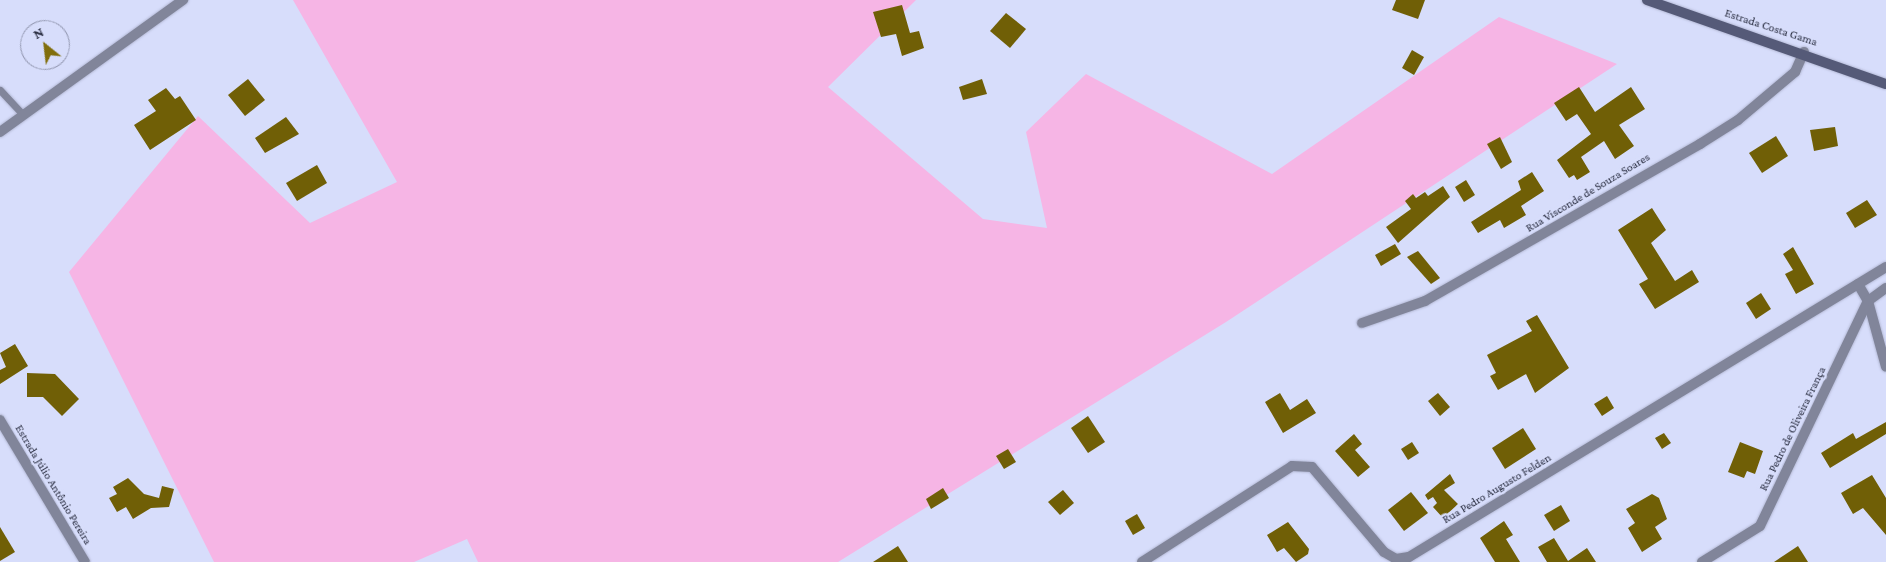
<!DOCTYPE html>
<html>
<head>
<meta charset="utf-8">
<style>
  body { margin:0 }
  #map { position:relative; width:1886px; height:562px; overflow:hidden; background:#d7ddfb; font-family:"Crimson Pro",serif }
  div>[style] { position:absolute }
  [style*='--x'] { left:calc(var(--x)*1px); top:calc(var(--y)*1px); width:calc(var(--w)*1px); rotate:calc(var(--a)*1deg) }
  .green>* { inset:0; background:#f6b5e5 }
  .building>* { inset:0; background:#705f06 }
  .roads { filter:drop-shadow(0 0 1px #b4b9d5) drop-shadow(0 0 1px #b4b9d5) }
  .lane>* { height:7px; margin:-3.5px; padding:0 3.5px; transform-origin:3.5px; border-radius:3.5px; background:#81859a }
  .street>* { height:10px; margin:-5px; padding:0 5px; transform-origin:5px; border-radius:5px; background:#81859a }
  .secondary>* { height:10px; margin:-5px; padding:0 5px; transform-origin:5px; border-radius:5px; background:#555a78 }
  span { translate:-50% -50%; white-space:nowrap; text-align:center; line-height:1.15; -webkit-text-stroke:5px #d7ddfb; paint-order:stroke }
  .street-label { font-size:12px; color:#272b3e }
  .north { position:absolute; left:20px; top:20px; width:50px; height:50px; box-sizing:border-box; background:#d7ddfb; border:1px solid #9196af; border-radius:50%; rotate:331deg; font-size:14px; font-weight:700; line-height:20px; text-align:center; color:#272b3e }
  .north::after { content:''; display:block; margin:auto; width:18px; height:22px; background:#816e0c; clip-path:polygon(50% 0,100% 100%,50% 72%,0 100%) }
</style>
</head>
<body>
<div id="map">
  <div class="green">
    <i style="clip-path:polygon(293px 0,916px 0,828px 87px,983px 219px,1047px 228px,1026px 132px,1086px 74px,1272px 174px,1499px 17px,1617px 64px,1226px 322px,838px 562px,478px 562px,467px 539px,414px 562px,214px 562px,69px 272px,198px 116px,310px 223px,397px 182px)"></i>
  </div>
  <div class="building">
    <i style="clip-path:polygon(1396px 0,1425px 0,1418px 19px,1392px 10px)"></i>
    <i style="clip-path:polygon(902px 5px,910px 33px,919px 31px,924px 48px,902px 56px,896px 34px,881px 37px,873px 12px)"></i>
    <i style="clip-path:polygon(1006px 13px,1026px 29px,1010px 48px,990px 31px)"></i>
    <i style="clip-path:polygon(1412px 50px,1424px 57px,1414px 75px,1402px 68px)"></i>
    <i style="clip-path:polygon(248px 79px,265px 100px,245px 116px,228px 95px)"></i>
    <i style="clip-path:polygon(982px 79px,987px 94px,963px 100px,959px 87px)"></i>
    <i style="clip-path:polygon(1579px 87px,1595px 112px,1631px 87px,1645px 109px,1619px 125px,1634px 146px,1615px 159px,1604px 141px,1581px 157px,1590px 172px,1577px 180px,1574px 175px,1569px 178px,1557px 160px,1591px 134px,1577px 114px,1566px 121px,1554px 103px)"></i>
    <i style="clip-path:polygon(166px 88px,175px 99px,180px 96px,196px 120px,150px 150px,134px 125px,156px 111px,148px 100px)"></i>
    <i style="clip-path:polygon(286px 117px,299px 134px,265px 153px,255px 138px)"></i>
    <i style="clip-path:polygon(1835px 127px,1838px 146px,1814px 151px,1810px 130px)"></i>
    <i style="clip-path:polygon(1776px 136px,1788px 156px,1762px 173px,1749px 153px)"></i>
    <i style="clip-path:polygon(1500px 137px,1512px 162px,1501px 169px,1487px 144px)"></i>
    <i style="clip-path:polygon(317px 165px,327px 183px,297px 201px,286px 183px)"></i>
    <i style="clip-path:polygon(1532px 172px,1544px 191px,1521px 206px,1526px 215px,1504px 228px,1500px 220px,1478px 233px,1471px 222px,1521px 190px,1518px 181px)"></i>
    <i style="clip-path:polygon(1466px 180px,1475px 195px,1464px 202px,1455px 187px)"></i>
    <i style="clip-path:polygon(1443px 186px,1450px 197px,1398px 243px,1386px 227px,1411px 209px,1405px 201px,1413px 194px,1416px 198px,1425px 192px,1428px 196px)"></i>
    <i style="clip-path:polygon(1867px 200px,1877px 215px,1855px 228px,1846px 213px)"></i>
    <i style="clip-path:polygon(1652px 208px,1666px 230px,1651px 243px,1675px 281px,1692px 270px,1699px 282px,1655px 309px,1639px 284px,1648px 279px,1618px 230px)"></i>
    <i style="clip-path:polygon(1395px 244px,1401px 254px,1381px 266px,1375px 255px)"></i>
    <i style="clip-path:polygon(1793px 247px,1814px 284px,1796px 294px,1785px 274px,1793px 270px,1783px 254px)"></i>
    <i style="clip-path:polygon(1418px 251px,1440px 278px,1431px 284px,1407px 257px)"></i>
    <i style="clip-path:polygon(1761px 293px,1771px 309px,1756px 319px,1746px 303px)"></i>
    <i style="clip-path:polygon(1537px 315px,1569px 368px,1535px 393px,1526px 374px,1498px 390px,1490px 376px,1496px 373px,1487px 355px,1532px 331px,1526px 321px)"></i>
    <i style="clip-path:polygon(15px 344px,28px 366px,0 384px,0 370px,6px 367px,0 353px)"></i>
    <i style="clip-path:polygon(27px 373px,55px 374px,79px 399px,62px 416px,43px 397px,27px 397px)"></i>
    <i style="clip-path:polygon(1280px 393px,1290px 410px,1307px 399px,1316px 413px,1283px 433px,1265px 402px)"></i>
    <i style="clip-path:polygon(1438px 393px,1450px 407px,1440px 416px,1428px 401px)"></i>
    <i style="clip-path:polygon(1607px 396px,1614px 408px,1602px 416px,1594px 404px)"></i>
    <i style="clip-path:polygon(1088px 416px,1105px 442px,1088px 453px,1071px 428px)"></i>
    <i style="clip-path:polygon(1886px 422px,1886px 434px,1830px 468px,1821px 453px,1853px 433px,1856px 439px)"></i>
    <i style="clip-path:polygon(1523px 428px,1536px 449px,1505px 469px,1492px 448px)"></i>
    <i style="clip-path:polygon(1664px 433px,1671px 443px,1662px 449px,1655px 438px)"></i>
    <i style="clip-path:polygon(1354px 434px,1362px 444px,1355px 450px,1370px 467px,1358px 477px,1335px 451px)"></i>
    <i style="clip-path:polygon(1412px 442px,1419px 453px,1408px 460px,1401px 449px)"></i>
    <i style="clip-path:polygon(1740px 442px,1763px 451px,1755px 474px,1747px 471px,1744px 478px,1728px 472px)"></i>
    <i style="clip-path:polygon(1008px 449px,1016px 462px,1004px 469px,996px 456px)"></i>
    <i style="clip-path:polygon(1450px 474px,1455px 483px,1444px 490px,1458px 504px,1443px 518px,1433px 507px,1437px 503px,1433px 497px,1428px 500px,1425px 495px)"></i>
    <i style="clip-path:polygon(1872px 475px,1886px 498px,1886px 535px,1863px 508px,1853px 514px,1841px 493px)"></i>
    <i style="clip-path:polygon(128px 478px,144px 494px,159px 498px,162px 486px,174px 489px,169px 507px,151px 508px,133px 519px,126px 507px,117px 512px,109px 498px,117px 494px,113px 487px)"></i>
    <i style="clip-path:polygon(943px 488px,949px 498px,931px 509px,926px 499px)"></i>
    <i style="clip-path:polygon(1063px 490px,1074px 503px,1060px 515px,1048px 502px)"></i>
    <i style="clip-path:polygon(1411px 492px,1428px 513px,1404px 531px,1388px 510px)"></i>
    <i style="clip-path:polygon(1652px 494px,1659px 498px,1667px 519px,1655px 527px,1662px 539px,1642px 552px,1628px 528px,1635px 523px,1626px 509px)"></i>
    <i style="clip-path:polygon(1561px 505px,1570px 521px,1554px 531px,1544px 515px)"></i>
    <i style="clip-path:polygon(1137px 514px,1145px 528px,1133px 535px,1125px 521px)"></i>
    <i style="clip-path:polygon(1504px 521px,1513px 535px,1506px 539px,1520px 562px,1495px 562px,1480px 538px)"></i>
    <i style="clip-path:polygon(1288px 522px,1309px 549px,1308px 554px,1296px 562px,1284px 548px,1277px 552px,1267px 535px)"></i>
    <i style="clip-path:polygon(0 527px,15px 552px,0 561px)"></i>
    <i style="clip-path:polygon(1554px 538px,1568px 561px,1587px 548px,1596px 562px,1547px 562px,1538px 547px)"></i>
    <i style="clip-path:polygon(898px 546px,908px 562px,873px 562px)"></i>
    <i style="clip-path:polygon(1798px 546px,1808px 562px,1774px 562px)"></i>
  </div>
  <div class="roads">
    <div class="lane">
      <i style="--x:0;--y:90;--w:34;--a:47"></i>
    </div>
    <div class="street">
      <i style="--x:0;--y:132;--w:226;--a:-35.8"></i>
      <i style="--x:1858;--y:284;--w:20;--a:60"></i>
      <i style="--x:1868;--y:301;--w:68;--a:74.7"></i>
      <i style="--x:1362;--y:323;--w:67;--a:-19.2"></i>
      <i style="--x:1425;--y:301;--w:317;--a:-29.7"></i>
      <i style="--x:1700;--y:144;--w:45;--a:-32.3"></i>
      <i style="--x:1738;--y:120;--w:75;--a:-40.1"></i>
      <i style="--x:1795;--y:72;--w:22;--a:-66"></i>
      <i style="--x:0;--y:420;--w:165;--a:59.1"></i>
      <i style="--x:1142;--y:562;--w:178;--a:-32.6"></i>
      <i style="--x:1292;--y:466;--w:20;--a:3"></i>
      <i style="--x:1312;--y:467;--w:111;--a:49.7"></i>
      <i style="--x:1384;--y:552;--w:14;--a:30"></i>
      <i style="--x:1396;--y:559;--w:13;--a:-9"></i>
      <i style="--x:1409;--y:557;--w:558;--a:-31.3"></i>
      <i style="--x:1702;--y:562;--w:68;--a:-31.8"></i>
      <i style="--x:1760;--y:526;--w:250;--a:-64.4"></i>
      <i style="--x:1868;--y:301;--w:22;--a:-36"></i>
    </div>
    <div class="secondary">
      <i style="--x:1647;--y:0;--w:253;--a:19.4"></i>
    </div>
  </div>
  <div class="street-label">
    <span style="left:1771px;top:28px;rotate:18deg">Estrada Costa Gama</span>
    <span style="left:1588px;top:193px;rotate:-31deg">Rua Visconde de Souza Soares</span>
    <span style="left:1793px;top:429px;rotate:-64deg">Rua Pedro de Oliveira França</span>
    <span style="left:53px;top:485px;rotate:59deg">Estrada Júlio Antônio Pereira</span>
    <span style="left:1497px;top:489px;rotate:-31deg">Rua Pedro Augusto Felden</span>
  </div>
  <div class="north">N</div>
</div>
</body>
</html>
